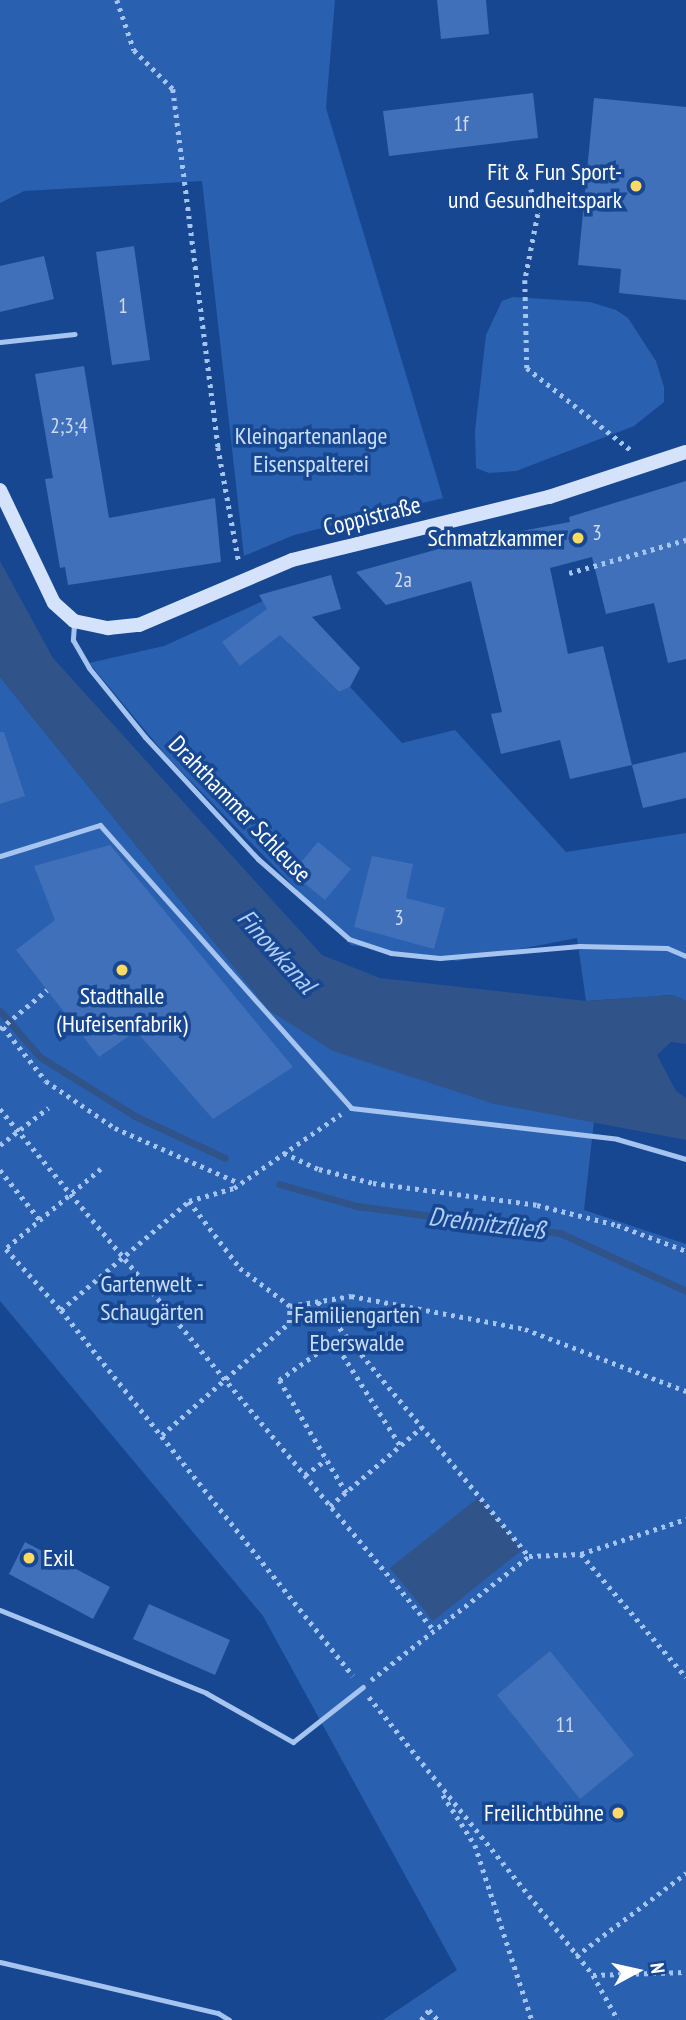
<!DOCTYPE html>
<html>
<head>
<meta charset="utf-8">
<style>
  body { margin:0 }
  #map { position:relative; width:686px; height:2020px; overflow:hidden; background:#174791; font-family:"PT Sans Narrow",sans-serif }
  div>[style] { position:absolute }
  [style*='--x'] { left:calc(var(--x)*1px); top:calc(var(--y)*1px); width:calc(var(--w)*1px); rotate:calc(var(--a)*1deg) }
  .green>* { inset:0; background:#2a60b0 }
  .water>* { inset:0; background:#305389 }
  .stream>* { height:7px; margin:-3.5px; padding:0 3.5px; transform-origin:3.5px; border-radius:3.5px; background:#305389 }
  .building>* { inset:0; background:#4070b9 }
  .path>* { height:4.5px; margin-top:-2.25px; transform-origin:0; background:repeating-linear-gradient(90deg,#a6c4f0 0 3.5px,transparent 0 8.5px) }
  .service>* { height:5px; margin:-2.5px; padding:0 2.5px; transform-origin:2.5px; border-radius:2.5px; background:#a6c4f0 }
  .secondary>* { height:14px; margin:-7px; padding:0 7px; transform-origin:7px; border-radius:7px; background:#d4e3fb }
  .dots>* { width:19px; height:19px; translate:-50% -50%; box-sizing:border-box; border:4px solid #174791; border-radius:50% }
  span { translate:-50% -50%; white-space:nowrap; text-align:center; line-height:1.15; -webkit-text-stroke:7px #174791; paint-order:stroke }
  .number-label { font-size:21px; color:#cfdbee }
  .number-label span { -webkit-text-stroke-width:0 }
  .poi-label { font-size:24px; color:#fff }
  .right { translate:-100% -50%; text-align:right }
  .left { translate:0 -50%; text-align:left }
  .park-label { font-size:24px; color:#cce0fb }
  .street-label { font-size:24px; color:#fff }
  .water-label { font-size:26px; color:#b2cef7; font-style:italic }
  .north { position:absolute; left:602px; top:1936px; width:70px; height:70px; -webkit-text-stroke:5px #174791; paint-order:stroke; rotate:82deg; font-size:19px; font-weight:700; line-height:28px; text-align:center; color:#fff }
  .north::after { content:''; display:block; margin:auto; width:24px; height:32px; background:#fff; clip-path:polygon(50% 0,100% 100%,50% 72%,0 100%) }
</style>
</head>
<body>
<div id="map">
  <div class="green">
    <i style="clip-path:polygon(0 0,335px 0,326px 108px,443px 498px,294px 535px,244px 556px,202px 181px,24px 191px,0 203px)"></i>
    <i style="clip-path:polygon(513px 297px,590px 302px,616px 310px,628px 318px,656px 361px,664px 387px,664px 402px,634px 426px,516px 471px,489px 473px,476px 468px,475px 431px,486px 335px,502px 301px)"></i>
    <i style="clip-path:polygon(263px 601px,289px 644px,339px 692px,350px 687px,402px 743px,455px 730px,566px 852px,686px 833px,686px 1001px,673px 995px,586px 1001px,577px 938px,457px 961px,351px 945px,169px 759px,89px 663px,164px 646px)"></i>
    <i style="clip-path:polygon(0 677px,269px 1010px,491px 1103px,594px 1121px,584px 1210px,686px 1244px,686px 2020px,383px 2020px,457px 1970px,263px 1616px,0 1301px)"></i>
  </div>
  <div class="water">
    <i style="clip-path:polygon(0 561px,53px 658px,322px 955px,380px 978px,586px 1001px,673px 995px,686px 1001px,686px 1044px,671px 1042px,657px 1055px,676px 1091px,686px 1098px,686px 1140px,491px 1103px,333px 1051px,269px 1010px,0 677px)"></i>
    <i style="clip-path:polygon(479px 1497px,522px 1550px,433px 1621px,390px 1568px)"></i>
  </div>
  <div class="stream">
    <i style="--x:0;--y:1011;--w:61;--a:49"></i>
    <i style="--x:40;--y:1057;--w:112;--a:31.8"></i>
    <i style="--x:135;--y:1116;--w:99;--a:25"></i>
    <i style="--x:279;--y:1184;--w:81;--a:15.8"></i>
    <i style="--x:357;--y:1206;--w:205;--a:7.6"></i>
    <i style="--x:560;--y:1233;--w:139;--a:24.7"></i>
  </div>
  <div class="building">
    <i style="clip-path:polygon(437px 0,486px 0,489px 34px,441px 39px)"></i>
    <i style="clip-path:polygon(533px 93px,538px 138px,389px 156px,383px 111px)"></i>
    <i style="clip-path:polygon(594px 98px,686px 107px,686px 300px,619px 293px,621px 269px,578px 265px)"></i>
    <i style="clip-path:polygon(134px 246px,150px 360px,112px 365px,96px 252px)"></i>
    <i style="clip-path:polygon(44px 256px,54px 299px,0 312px,0 266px)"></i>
    <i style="clip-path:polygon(84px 366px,109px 518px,215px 498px,221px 562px,68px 585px,65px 567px,60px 568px,45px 479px,53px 478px,35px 374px)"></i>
    <i style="clip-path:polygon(686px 481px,686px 659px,668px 663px,654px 603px,606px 614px,592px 557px,550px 568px,568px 654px,603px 646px,632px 765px,570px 779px,560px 740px,501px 754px,491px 714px,502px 712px,471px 581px,386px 605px,356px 572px,467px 541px,570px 522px,569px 517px)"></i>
    <i style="clip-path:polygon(331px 575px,341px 609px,312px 617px,360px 668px,350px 687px,339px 692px,280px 635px,240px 666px,222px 642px,267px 609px,259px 595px)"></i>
    <i style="clip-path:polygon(0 732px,4px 732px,25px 796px,0 804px)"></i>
    <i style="clip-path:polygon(686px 752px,686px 798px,643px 808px,632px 765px)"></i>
    <i style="clip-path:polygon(318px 842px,351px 869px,325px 900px,292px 873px)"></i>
    <i style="clip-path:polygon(110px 845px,293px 1067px,213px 1119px,136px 1031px,99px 1057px,16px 950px,55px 920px,34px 866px)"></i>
    <i style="clip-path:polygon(372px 856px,413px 864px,406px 898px,445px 908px,434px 949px,354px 927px)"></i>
    <i style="clip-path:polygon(25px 1542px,110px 1587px,93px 1619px,9px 1574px)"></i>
    <i style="clip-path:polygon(149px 1604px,230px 1640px,215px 1675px,133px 1639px)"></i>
    <i style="clip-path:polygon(550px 1651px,634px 1755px,580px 1799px,497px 1695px)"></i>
  </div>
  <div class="path">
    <i style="--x:117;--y:0;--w:53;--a:71.2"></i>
    <i style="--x:134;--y:50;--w:55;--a:45"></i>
    <i style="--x:173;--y:89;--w:361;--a:82.8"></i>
    <i style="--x:218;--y:447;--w:117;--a:79.7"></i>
    <i style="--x:531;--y:189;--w:26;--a:74"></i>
    <i style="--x:538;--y:214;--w:67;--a:101.1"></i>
    <i style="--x:525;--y:280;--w:88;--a:88.7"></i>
    <i style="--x:527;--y:368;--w:132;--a:38.3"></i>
    <i style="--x:569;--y:573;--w:122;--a:-15.8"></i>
    <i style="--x:3;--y:1027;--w:69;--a:51.5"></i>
    <i style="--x:46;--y:1081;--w:83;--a:34.3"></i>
    <i style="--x:115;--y:1128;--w:136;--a:23.9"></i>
    <i style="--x:0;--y:1029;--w:61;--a:-39.7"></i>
    <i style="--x:0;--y:1109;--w:677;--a:50.22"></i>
    <i style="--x:0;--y:1145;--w:61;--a:-37.6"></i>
    <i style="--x:284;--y:1153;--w:38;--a:25"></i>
    <i style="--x:319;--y:1169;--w:56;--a:14.5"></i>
    <i style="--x:373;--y:1183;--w:165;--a:7.6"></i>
    <i style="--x:537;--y:1205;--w:82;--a:14"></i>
    <i style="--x:617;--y:1225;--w:74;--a:20.6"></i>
    <i style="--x:101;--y:1169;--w:124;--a:139.9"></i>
    <i style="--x:6;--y:1249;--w:82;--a:48"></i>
    <i style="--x:61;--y:1310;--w:468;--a:51.4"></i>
    <i style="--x:0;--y:1170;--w:64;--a:51.3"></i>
    <i style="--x:189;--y:1201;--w:84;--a:52.7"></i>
    <i style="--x:240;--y:1268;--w:63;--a:37.2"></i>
    <i style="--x:290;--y:1306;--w:62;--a:-9.3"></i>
    <i style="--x:351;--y:1296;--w:177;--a:10.7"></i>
    <i style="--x:525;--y:1329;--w:173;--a:21.1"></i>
    <i style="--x:318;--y:1302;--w:330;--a:50.3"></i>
    <i style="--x:61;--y:1310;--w:168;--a:-40.4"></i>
    <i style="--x:189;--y:1201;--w:47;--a:-16.1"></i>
    <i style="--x:234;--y:1188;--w:130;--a:-34.7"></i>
    <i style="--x:162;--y:1435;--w:169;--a:-41.4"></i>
    <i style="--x:289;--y:1323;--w:17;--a:-87"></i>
    <i style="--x:305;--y:1475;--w:26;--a:-36"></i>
    <i style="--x:346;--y:1493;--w:131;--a:-120.7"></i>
    <i style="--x:279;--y:1380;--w:67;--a:-35.3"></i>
    <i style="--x:334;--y:1341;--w:123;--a:57.6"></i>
    <i style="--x:330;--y:1506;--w:121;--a:-40.7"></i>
    <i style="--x:581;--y:1554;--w:162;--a:49.5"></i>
    <i style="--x:371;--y:1680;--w:201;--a:-38.1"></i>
    <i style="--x:529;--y:1556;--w:52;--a:-2.2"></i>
    <i style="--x:581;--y:1554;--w:111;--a:-18.4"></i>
    <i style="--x:369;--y:1697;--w:357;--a:51.1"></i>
    <i style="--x:593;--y:1975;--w:51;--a:60.9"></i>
    <i style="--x:443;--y:1795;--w:59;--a:57.4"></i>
    <i style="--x:475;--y:1845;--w:184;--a:72"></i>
    <i style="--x:576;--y:1956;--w:138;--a:-37"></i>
    <i style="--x:593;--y:1975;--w:93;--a:-1.8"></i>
    <i style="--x:421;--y:2020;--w:13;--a:-51"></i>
    <i style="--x:429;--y:2010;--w:13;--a:48"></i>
  </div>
  <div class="service">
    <i style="--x:0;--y:342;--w:75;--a:-6.1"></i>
    <i style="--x:74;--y:624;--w:16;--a:94"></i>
    <i style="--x:73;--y:640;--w:32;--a:60"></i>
    <i style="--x:89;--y:668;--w:89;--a:50.9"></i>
    <i style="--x:145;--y:737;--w:166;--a:47.2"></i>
    <i style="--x:258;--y:859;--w:121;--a:41.3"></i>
    <i style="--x:349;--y:939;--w:44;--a:18.4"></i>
    <i style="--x:391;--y:953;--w:49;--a:5.8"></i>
    <i style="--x:440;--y:958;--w:140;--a:-4.9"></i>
    <i style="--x:579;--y:946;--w:88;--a:1.3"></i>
    <i style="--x:667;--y:948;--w:21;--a:23"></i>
    <i style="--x:0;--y:856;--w:105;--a:-17.2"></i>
    <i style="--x:100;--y:825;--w:378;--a:48.4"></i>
    <i style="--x:351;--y:1108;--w:268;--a:6.6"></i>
    <i style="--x:617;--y:1139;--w:72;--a:16.2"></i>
    <i style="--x:0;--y:1610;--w:222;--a:21.9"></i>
    <i style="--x:206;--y:1693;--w:100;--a:29.4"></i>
    <i style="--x:293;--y:1742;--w:89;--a:-38.2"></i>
    <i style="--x:0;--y:1962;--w:224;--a:13.2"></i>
    <i style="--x:218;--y:2013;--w:13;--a:32"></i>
  </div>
  <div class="secondary">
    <i style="--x:0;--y:490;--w:125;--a:64.5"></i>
    <i style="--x:54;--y:603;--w:27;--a:42"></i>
    <i style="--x:74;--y:621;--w:35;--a:12"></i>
    <i style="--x:108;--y:628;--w:31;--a:-6"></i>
    <i style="--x:139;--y:625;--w:166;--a:-23"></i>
    <i style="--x:292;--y:560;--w:265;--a:-13.8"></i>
    <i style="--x:549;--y:497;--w:144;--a:-18.2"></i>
  </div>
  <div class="dots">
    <i style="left:636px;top:186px;background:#ffd965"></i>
    <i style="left:578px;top:538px;background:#ffd965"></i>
    <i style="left:122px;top:970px;background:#ffd965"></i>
    <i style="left:29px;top:1558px;background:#ffd965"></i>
    <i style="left:618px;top:1813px;background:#ffd965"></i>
  </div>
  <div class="number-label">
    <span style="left:461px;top:124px">1f</span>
    <span style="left:123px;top:306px">1</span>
    <span style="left:69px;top:426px">2;3;4</span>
    <span style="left:597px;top:533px">3</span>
    <span style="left:403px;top:580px">2a</span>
    <span style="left:399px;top:918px">3</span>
    <span style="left:565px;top:1725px">11</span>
  </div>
  <div class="poi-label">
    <span class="right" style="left:622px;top:186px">Fit &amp; Fun Sport-<br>und Gesundheitspark</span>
    <span class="right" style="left:564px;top:538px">Schmatzkammer</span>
    <span style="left:122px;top:1010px">Stadthalle<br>(Hufeisenfabrik)</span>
    <span class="left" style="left:43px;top:1558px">Exil</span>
    <span class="right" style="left:604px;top:1813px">Freilichtbühne</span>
  </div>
  <div class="park-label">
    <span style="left:311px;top:450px">Kleingartenanlage<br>Eisenspalterei</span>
    <span style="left:152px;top:1298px">Gartenwelt -<br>Schaugärten</span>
    <span style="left:357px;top:1329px">Familiengarten<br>Eberswalde</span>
  </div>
  <div class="street-label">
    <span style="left:372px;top:516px;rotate:-14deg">Coppistraße</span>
    <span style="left:240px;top:809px;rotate:46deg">Drahthammer Schleuse</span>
  </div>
  <div class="water-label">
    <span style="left:277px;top:951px;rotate:48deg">Finowkanal</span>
    <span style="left:487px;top:1223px;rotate:7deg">Drehnitzfließ</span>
  </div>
  <div class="north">N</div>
</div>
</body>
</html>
